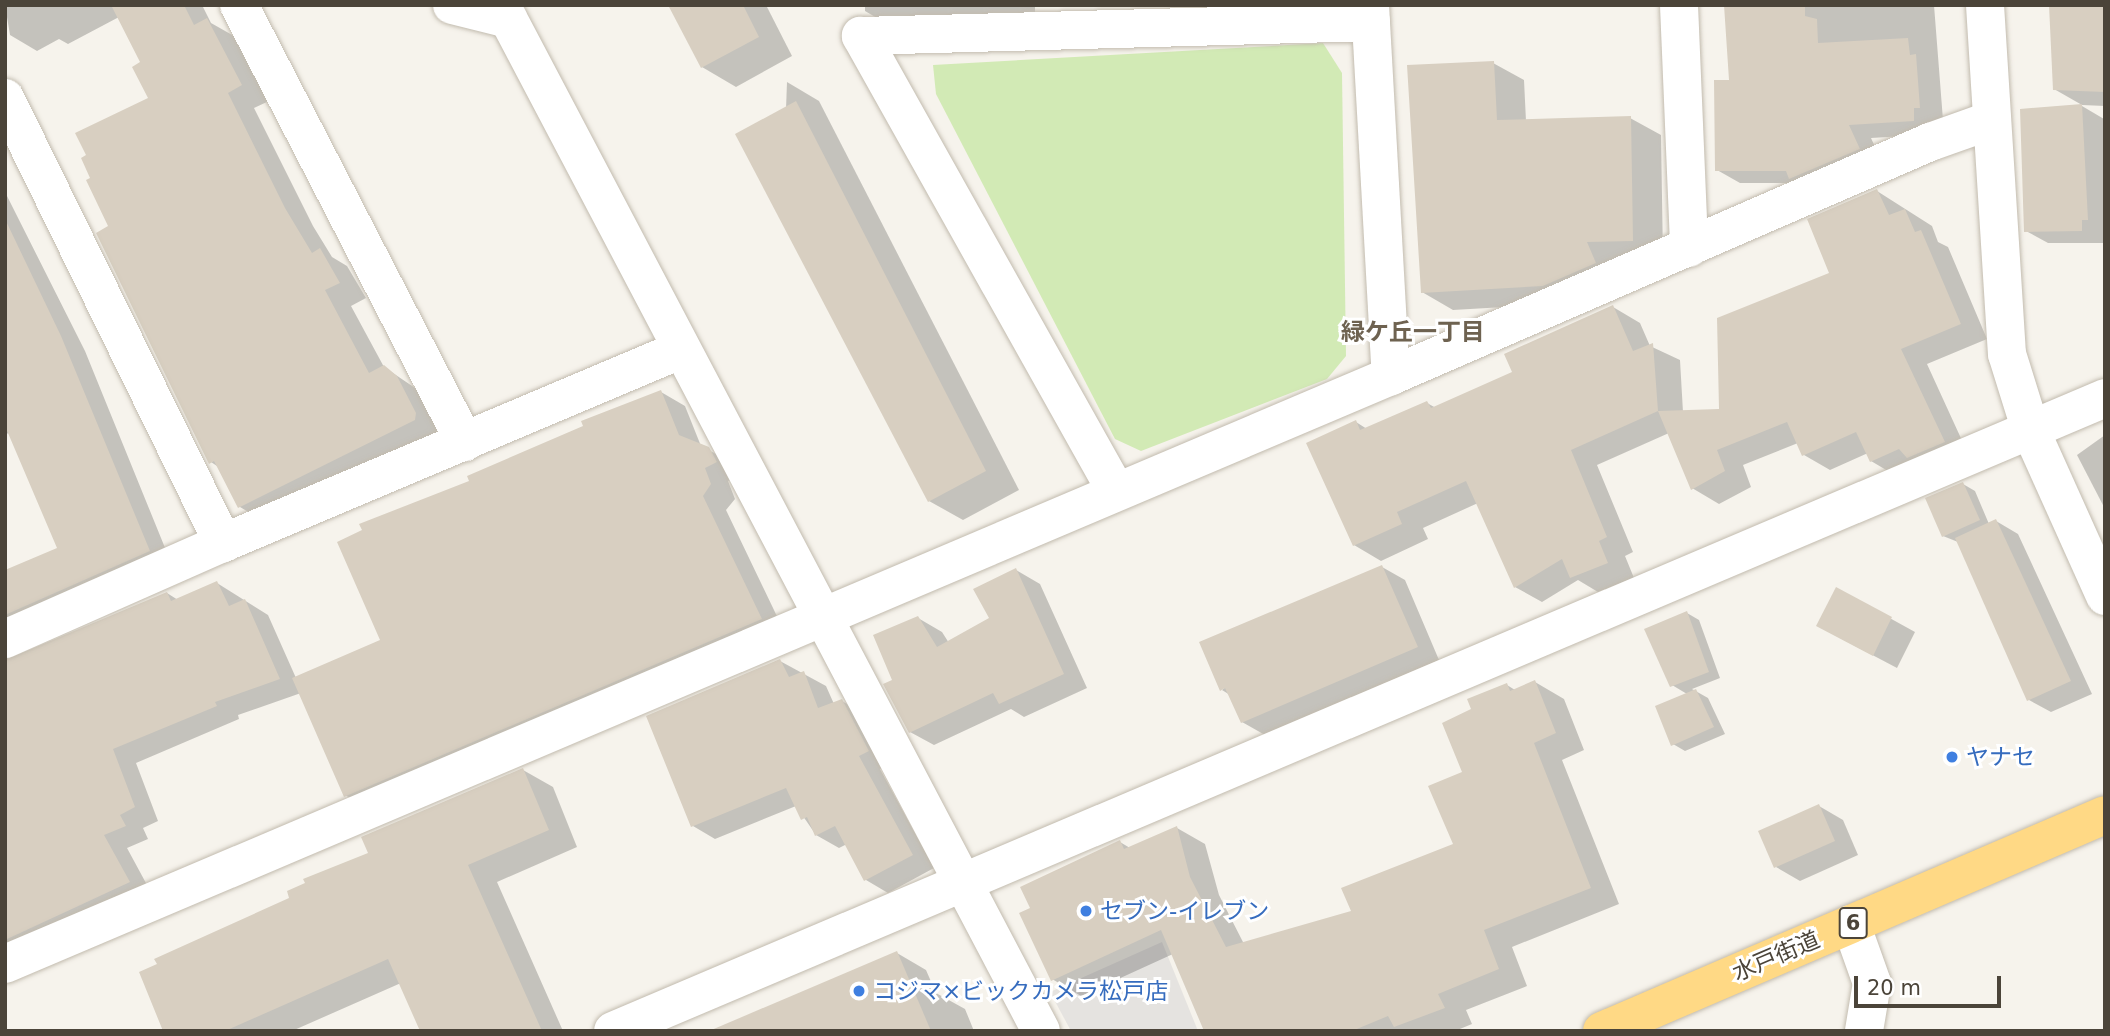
<!DOCTYPE html>
<html>
<head>
<meta charset="utf-8">
<style>
  body { margin:0 }
  #map { position:relative; width:2110px; height:1036px; overflow:hidden; background:#f6f3ec; font-family:"DejaVu Sans","Noto Sans JP",sans-serif }
  div>[style] { position:absolute }
  [style*='--x'] { left:calc(var(--x)*1px); top:calc(var(--y)*1px); width:calc(var(--w)*1px); rotate:calc(var(--a)*1deg) }
  .green>* { inset:0; background:#d2eab5 }
  .parking>* { inset:0; background:#e5e3e0 }
  .shadow>* { inset:0; background:#0003 }
  .building>* { inset:0; background:#d8cfc1 }
  .roads { filter:drop-shadow(0 0 2px #c2bbae) drop-shadow(0 0 2px #c2bbae) }
  .minor>* { height:38px; margin:-19px; padding:0 19px; transform-origin:19px; border-radius:19px; background:#fff }
  .trunk>* { height:38px; margin:-19px; padding:0 19px; transform-origin:19px; border-radius:19px; background:#ffd985 }
  .dots>* { width:19px; height:19px; translate:-50% -50%; box-sizing:border-box; border:4px solid #fff; border-radius:50% }
  span { translate:-50% -50%; white-space:nowrap; text-align:center; line-height:1.15; -webkit-text-stroke:6px #fff; paint-order:stroke }
  .shield-label span { padding:2px 5px; background:#fff; border:2px solid; border-radius:5px; -webkit-text-stroke-width:0 }
  .shield-label { font-size:21px; color:#4b4439; font-weight:700 }
  .shop-label { font-size:23px; color:#366cbe }
  .left { translate:0 -50%; text-align:left }
  .street-label { font-size:23px; color:#4b4439 }
  .neighbourhood-label { font-size:24px; color:#6e6250; font-weight:700 }
  .frame { position:absolute; inset:0; border:7px solid #4b4439; pointer-events:none }
  .scale { position:absolute; left:1854px; top:976px; width:147px; height:32px; box-sizing:border-box; border:4px solid #4b4439; border-top:0; padding-left:9px; font-size:21px; line-height:24px; white-space:nowrap; color:#4b4439; -webkit-text-stroke:5px #fff; paint-order:stroke }
</style>
</head>
<body>
<div id="map">
  <div class="green">
    <i style="clip-path:polygon(1323px 43px,1342px 73px,1346px 356px,1327px 379px,1141px 451px,1115px 439px,936px 94px,933px 65px)"></i>
  </div>
  <div class="parking">
    <i style="clip-path:polygon(1162px 942px,1198px 1031px,1071px 1031px,1050px 992px)"></i>
  </div>
  <div class="shadow">
    <i style="clip-path:polygon(5px 5px,202px 5px,211px 23px,234px 36px,269px 101px,254px 108px,313px 226px,332px 257px,347px 266px,366px 298px,351px 306px,384px 367px,424px 394px,443px 430px,267px 523px,240px 507px,220px 468px,211px 462px,110px 227px,151px 99px,142px 63px,119px 17px,68px 44px,59px 39px,37px 51px,10px 35px)"></i>
    <i style="clip-path:polygon(670px 5px,766px 5px,792px 56px,736px 87px,702px 67px)"></i>
    <i style="clip-path:polygon(865px 5px,1035px 5px,1035px 19px,889px 25px,865px 11px)"></i>
    <i style="clip-path:polygon(1726px 5px,1934px 5px,1943px 120px,1937px 134px,1871px 138px,1882px 162px,1800px 183px,1740px 183px,1717px 170px,1731px 82px)"></i>
    <i style="clip-path:polygon(2105px 5px,2105px 106px,2082px 105px,2054px 89px)"></i>
    <i style="clip-path:polygon(1493px 63px,1524px 80px,1526px 121px,1630px 118px,1661px 135px,1663px 257px,1574px 303px,1453px 310px,1422px 292px)"></i>
    <i style="clip-path:polygon(787px 82px,819px 101px,1019px 490px,963px 520px,929px 501px,786px 109px)"></i>
    <i style="clip-path:polygon(2082px 106px,2104px 119px,2103px 243px,2048px 243px,2026px 231px)"></i>
    <i style="clip-path:polygon(1877px 191px,1932px 226px,1938px 242px,1948px 247px,1987px 339px,1927px 364px,1970px 458px,1898px 477px,1871px 461px,1868px 453px,1830px 470px,1804px 455px,1798px 443px,1743px 465px,1751px 487px,1719px 504px,1692px 488px,1669px 433px,1597px 465px,1633px 552px,1625px 556px,1634px 578px,1598px 592px,1578px 580px,1542px 602px,1515px 587px,1478px 503px,1423px 528px,1428px 539px,1381px 561px,1354px 545px,1356px 422px,1367px 429px,1427px 403px,1436px 408px,1514px 372px,1613px 307px,1640px 323px,1650px 346px,1680px 360px,1683px 412px,1720px 410px,1832px 274px)"></i>
    <i style="clip-path:polygon(5px 192px,85px 351px,172px 565px,6px 650px,8px 662px,167px 593px,178px 600px,217px 583px,268px 615px,296px 678px,382px 640px,472px 482px,661px 392px,685px 406px,701px 446px,733px 463px,740px 476px,728px 481px,735px 499px,726px 510px,785px 633px,369px 809px,345px 795px,301px 693px,238px 715px,239px 719px,136px 763px,158px 821px,143px 828px,148px 839px,127px 848px,153px 896px,22px 951px,5px 941px,5px 572px,59px 549px,10px 433px,5px 434px)"></i>
    <i style="clip-path:polygon(2105px 435px,2105px 509px,2077px 455px)"></i>
    <i style="clip-path:polygon(1963px 484px,1975px 491px,1989px 524px,1996px 521px,2018px 534px,2092px 694px,2051px 712px,2029px 700px,1958px 542px,1943px 536px)"></i>
    <i style="clip-path:polygon(1382px 567px,1405px 580px,1439px 660px,1265px 735px,1242px 722px,1230px 695px,1222px 690px)"></i>
    <i style="clip-path:polygon(1016px 570px,1040px 584px,1087px 688px,1024px 717px,1011px 709px,934px 745px,910px 732px,895px 681px,918px 618px,942px 632px,949px 643px,991px 619px)"></i>
    <i style="clip-path:polygon(1837px 589px,1915px 632px,1897px 668px,1842px 639px)"></i>
    <i style="clip-path:polygon(1687px 613px,1699px 620px,1720px 678px,1692px 689px,1708px 698px,1725px 734px,1685px 751px,1673px 744px,1687px 694px,1672px 685px)"></i>
    <i style="clip-path:polygon(780px 661px,826px 686px,834px 704px,842px 701px,864px 714px,891px 764px,880px 769px,934px 868px,888px 893px,866px 880px,847px 844px,839px 848px,816px 835px,796px 806px,715px 839px,693px 826px)"></i>
    <i style="clip-path:polygon(1535px 682px,1564px 699px,1584px 750px,1562px 760px,1619px 904px,1512px 947px,1527px 986px,1466px 1010px,1472px 1024px,1455px 1031px,1206px 1031px,1173px 954px,1081px 996px,1052px 979px,1032px 908px,1120px 842px,1130px 848px,1177px 828px,1205px 844px,1219px 895px,1244px 944px,1354px 912px,1456px 845px,1473px 710px,1507px 685px,1515px 690px)"></i>
    <i style="clip-path:polygon(523px 770px,553px 787px,577px 847px,497px 882px,563px 1031px,422px 1031px,401px 983px,292px 1031px,165px 1031px,292px 899px)"></i>
    <i style="clip-path:polygon(1819px 806px,1843px 820px,1858px 855px,1800px 881px,1776px 867px)"></i>
    <i style="clip-path:polygon(897px 953px,926px 970px,936px 993px,965px 1009px,974px 1031px,714px 1031px)"></i>
  </div>
  <div class="building">
    <i style="clip-path:polygon(111px 5px,184px 5px,194px 25px,207px 18px,242px 85px,228px 93px,285px 208px,312px 253px,320px 248px,340px 283px,325px 290px,369px 373px,384px 365px,397px 376px,416px 413px,415px 420px,238px 508px,214px 461px,209px 464px,96px 233px,108px 226px,86px 180px,90px 178px,81px 158px,86px 155px,75px 133px,148px 98px,132px 67px,140px 62px)"></i>
    <i style="clip-path:polygon(668px 5px,743px 5px,759px 37px,701px 68px)"></i>
    <i style="clip-path:polygon(1724px 5px,1805px 5px,1805px 16px,1817px 19px,1818px 43px,1908px 38px,1910px 55px,1916px 54px,1920px 108px,1914px 108px,1914px 121px,1849px 125px,1860px 149px,1789px 179px,1786px 171px,1715px 171px,1714px 80px,1729px 80px)"></i>
    <i style="clip-path:polygon(2049px 5px,2105px 5px,2105px 92px,2053px 90px)"></i>
    <i style="clip-path:polygon(1494px 61px,1497px 120px,1631px 116px,1633px 241px,1587px 242px,1596px 263px,1543px 286px,1421px 293px,1407px 65px)"></i>
    <i style="clip-path:polygon(796px 101px,986px 471px,928px 502px,735px 134px)"></i>
    <i style="clip-path:polygon(2082px 104px,2088px 220px,2082px 220px,2082px 231px,2024px 232px,2020px 109px)"></i>
    <i style="clip-path:polygon(1877px 189px,1889px 215px,1905px 209px,1915px 232px,1921px 230px,1961px 324px,1901px 349px,1945px 442px,1907px 458px,1899px 449px,1870px 462px,1856px 432px,1802px 456px,1787px 422px,1717px 450px,1725px 471px,1691px 490px,1658px 411px,1571px 450px,1607px 537px,1599px 541px,1608px 563px,1570px 578px,1562px 559px,1514px 588px,1466px 481px,1397px 512px,1402px 524px,1353px 546px,1306px 443px,1356px 420px,1360px 430px,1427px 401px,1431px 408px,1512px 372px,1504px 354px,1613px 305px,1633px 351px,1653px 343px,1658px 411px,1719px 409px,1717px 318px,1829px 273px,1807px 219px)"></i>
    <i style="clip-path:polygon(5px 219px,61px 336px,150px 551px,5px 615px,5px 570px,57px 548px,5px 426px)"></i>
    <i style="clip-path:polygon(661px 390px,679px 435px,709px 447px,717px 462px,705px 468px,711px 484px,703px 496px,762px 619px,344px 797px,292px 678px,380px 640px,337px 542px,362px 530px,359px 524px,469px 481px,467px 476px,583px 426px,581px 421px)"></i>
    <i style="clip-path:polygon(1963px 482px,1980px 520px,1942px 537px,1925px 498px)"></i>
    <i style="clip-path:polygon(1996px 519px,2071px 681px,2027px 701px,1955px 538px)"></i>
    <i style="clip-path:polygon(1382px 565px,1418px 647px,1241px 723px,1225px 688px,1220px 691px,1199px 642px)"></i>
    <i style="clip-path:polygon(1016px 568px,1064px 674px,999px 704px,993px 693px,909px 733px,883px 684px,892px 680px,873px 635px,918px 616px,937px 647px,989px 618px,973px 589px)"></i>
    <i style="clip-path:polygon(217px 581px,229px 606px,245px 599px,280px 679px,215px 702px,217px 706px,113px 749px,135px 807px,120px 815px,126px 826px,104px 835px,130px 882px,5px 940px,5px 660px,167px 592px,171px 601px)"></i>
    <i style="clip-path:polygon(1836px 587px,1892px 617px,1873px 656px,1816px 626px)"></i>
    <i style="clip-path:polygon(1687px 611px,1709px 672px,1670px 687px,1644px 629px)"></i>
    <i style="clip-path:polygon(780px 659px,789px 677px,804px 671px,818px 708px,842px 699px,869px 751px,859px 756px,913px 855px,864px 881px,835px 826px,815px 836px,807px 817px,801px 820px,786px 788px,691px 827px,646px 716px)"></i>
    <i style="clip-path:polygon(1535px 680px,1556px 733px,1534px 743px,1591px 888px,1484px 930px,1499px 969px,1438px 994px,1445px 1008px,1394px 1027px,1388px 1016px,1352px 1031px,1204px 1031px,1161px 930px,1051px 981px,1019px 913px,1030px 908px,1020px 887px,1120px 840px,1124px 849px,1177px 826px,1190px 877px,1226px 947px,1351px 911px,1341px 888px,1453px 844px,1428px 786px,1462px 772px,1442px 723px,1471px 709px,1467px 699px,1507px 683px,1510px 691px)"></i>
    <i style="clip-path:polygon(1696px 689px,1714px 727px,1671px 746px,1655px 706px)"></i>
    <i style="clip-path:polygon(523px 768px,549px 830px,468px 865px,542px 1031px,420px 1031px,388px 959px,225px 1031px,163px 1031px,139px 972px,157px 964px,154px 959px,289px 898px,287px 891px,305px 883px,303px 879px,368px 853px,361px 837px)"></i>
    <i style="clip-path:polygon(1819px 804px,1835px 841px,1774px 868px,1758px 831px)"></i>
    <i style="clip-path:polygon(897px 951px,931px 1031px,709px 1031px)"></i>
  </div>
  <div class="roads">
    <div class="minor">
      <i style="--x:239;--y:5;--w:492;--a:62.7"></i>
      <i style="--x:452;--y:5;--w:58;--a:14"></i>
      <i style="--x:501;--y:5;--w:1159;--a:62.24"></i>
      <i style="--x:1370;--y:5;--w:372;--a:86.8"></i>
      <i style="--x:1679;--y:5;--w:243;--a:87.6"></i>
      <i style="--x:1985;--y:5;--w:350;--a:86.4"></i>
      <i style="--x:2007;--y:354;--w:81;--a:72.7"></i>
      <i style="--x:2031;--y:431;--w:181;--a:65.8"></i>
      <i style="--x:5;--y:98;--w:496;--a:63.9"></i>
      <i style="--x:223;--y:543;--w:495;--a:-22.9"></i>
      <i style="--x:1116;--y:491;--w:522;--a:-119.27"></i>
      <i style="--x:861;--y:36;--w:510;--a:-1.57"></i>
      <i style="--x:5;--y:639;--w:238;--a:-23.8"></i>
      <i style="--x:1851;--y:924;--w:63;--a:70.4"></i>
      <i style="--x:1872;--y:983;--w:49;--a:99.5"></i>
      <i style="--x:5;--y:964;--w:1506;--a:-22.99"></i>
      <i style="--x:1391;--y:376;--w:588;--a:-23.47"></i>
      <i style="--x:1930;--y:142;--w:63;--a:-19.6"></i>
      <i style="--x:613;--y:1031;--w:1621;--a:-22.99"></i>
    </div>
    <div class="trunk">
      <i style="--x:1602;--y:1031;--w:547;--a:-23.24"></i>
    </div>
  </div>
  <div class="dots">
    <i style="left:1952px;top:757px;background:#3f7fe0"></i>
    <i style="left:1086px;top:911px;background:#3f7fe0"></i>
    <i style="left:859px;top:991px;background:#3f7fe0"></i>
  </div>
  <div class="shield-label">
    <span style="left:1853px;top:923px">6</span>
  </div>
  <div class="shop-label">
    <span class="left" style="left:1966px;top:757px">ヤナセ</span>
    <span class="left" style="left:1100px;top:911px">セブン-イレブン</span>
    <span class="left" style="left:873px;top:991px">コジマ×ビックカメラ松戸店</span>
  </div>
  <div class="street-label">
    <span style="left:1776px;top:956px;rotate:-23deg">水戸街道</span>
  </div>
  <div class="neighbourhood-label">
    <span style="left:1413px;top:333px">緑ケ丘一丁目</span>
  </div>
  <div class="frame"></div>
  <div class="scale">20 m</div>
</div>
</body>
</html>
